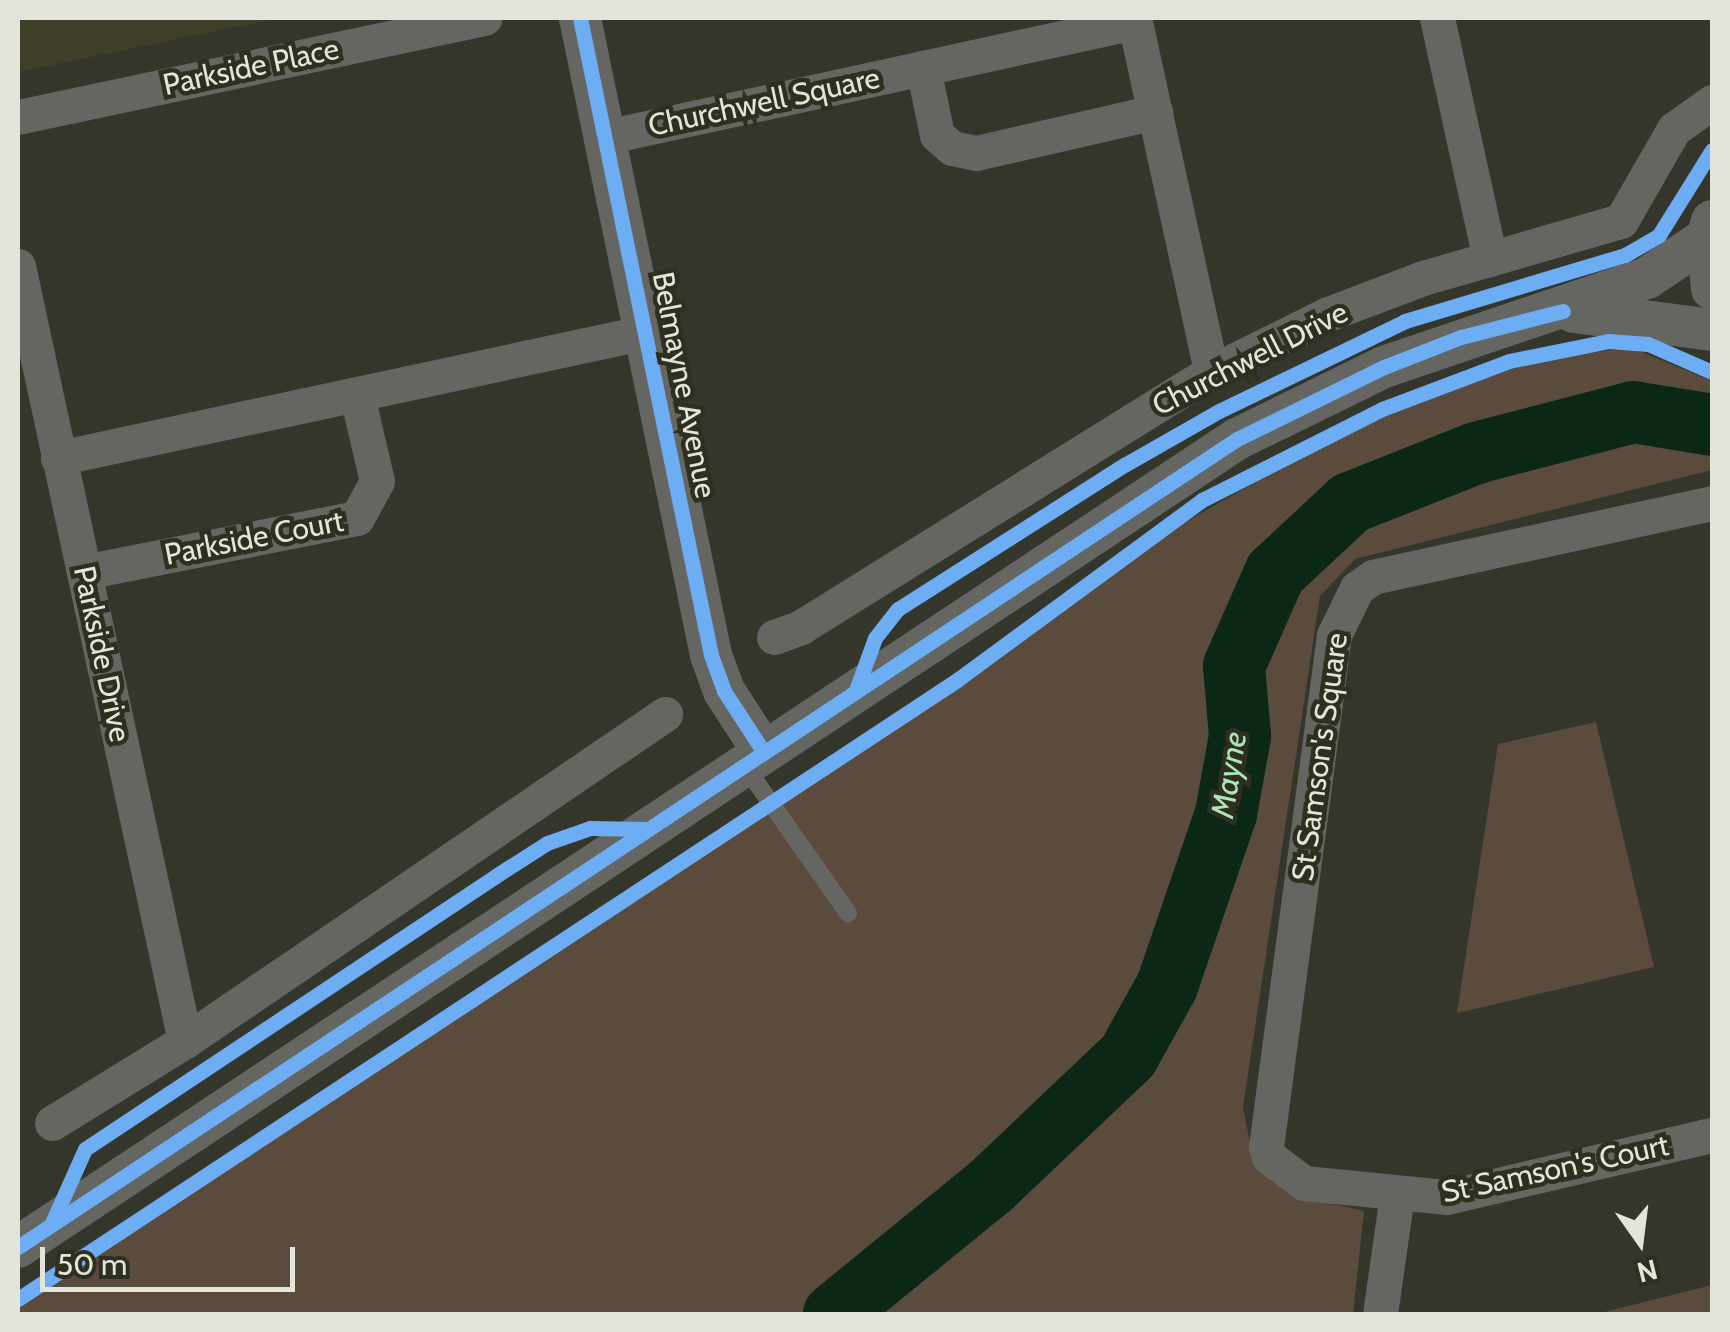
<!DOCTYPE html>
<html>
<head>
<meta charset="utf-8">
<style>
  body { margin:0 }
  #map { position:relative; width:1730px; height:1332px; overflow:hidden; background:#34362c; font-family:Cabin,sans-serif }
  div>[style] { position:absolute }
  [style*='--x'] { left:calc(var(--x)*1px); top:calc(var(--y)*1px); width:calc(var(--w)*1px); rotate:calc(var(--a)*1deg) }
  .built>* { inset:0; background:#3e3e29 }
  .green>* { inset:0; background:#5a4b3c }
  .river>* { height:62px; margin:-31px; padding:0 31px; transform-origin:31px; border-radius:31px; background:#0a2815 }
  .service>* { height:18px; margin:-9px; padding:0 9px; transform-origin:9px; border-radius:9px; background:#656561 }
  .minor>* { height:35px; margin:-17.5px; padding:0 17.5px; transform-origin:17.5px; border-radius:17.5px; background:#656561 }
  .tertiary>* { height:42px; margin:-21px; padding:0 21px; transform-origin:21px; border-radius:21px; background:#656561 }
  .cycleway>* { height:15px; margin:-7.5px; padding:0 7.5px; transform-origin:7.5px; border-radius:7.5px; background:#6dadf4 }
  span { translate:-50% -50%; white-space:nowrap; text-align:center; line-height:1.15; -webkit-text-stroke:9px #2e2f1f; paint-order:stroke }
  .street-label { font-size:30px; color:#e3e4da }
  .water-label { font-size:32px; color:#abe6bc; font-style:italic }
  .frame { position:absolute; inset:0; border:20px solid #e3e4da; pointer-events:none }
  .north { position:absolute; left:1590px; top:1192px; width:100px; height:100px; -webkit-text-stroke:8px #2e2f1f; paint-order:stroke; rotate:166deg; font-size:28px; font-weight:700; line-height:40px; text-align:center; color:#e3e4da }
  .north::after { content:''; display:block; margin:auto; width:35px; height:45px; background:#e3e4da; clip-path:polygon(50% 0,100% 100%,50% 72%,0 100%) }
  .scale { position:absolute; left:40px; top:1247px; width:255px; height:45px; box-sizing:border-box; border:5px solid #e3e4da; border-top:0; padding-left:12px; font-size:30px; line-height:35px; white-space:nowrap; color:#e3e4da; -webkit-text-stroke:8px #2e2f1f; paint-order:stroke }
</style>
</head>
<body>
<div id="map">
  <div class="built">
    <i style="clip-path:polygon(18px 18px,279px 18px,19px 72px)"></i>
  </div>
  <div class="green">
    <i style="clip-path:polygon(1632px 348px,1712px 381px,1712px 470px,1355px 559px,1320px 596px,1243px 1107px,1255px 1168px,1291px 1194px,1364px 1211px,1353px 1314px,18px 1314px,18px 1306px,1036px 632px,1140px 548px,1327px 441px,1454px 386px,1556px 356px)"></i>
    <i style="clip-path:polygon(1596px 722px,1654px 967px,1457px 1013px,1498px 744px)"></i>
    <i style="clip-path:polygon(1712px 1285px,1712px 1314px,1597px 1314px)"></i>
  </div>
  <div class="river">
    <i style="--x:834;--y:1314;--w:203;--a:-39.2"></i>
    <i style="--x:991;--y:1186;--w:189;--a:-43.5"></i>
    <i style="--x:1128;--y:1056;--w:80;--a:-60.9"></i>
    <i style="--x:1167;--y:986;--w:182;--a:-71.1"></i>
    <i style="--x:1226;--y:814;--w:79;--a:-79.8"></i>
    <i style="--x:1240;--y:736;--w:70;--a:-94.9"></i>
    <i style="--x:1234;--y:666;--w:102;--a:-66.2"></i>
    <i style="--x:1275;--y:573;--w:103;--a:-43"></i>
    <i style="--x:1350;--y:503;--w:136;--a:-21.6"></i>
    <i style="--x:1476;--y:453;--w:162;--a:-14.6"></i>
    <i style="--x:1633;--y:412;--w:80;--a:9.3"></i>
  </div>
  <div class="service">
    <i style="--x:744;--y:765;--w:181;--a:54.9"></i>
  </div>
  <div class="minor">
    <i style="--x:1437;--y:18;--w:247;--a:77.6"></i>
    <i style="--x:923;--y:68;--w:68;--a:78.2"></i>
    <i style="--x:937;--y:135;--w:20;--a:41"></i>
    <i style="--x:952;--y:148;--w:25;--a:12"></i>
    <i style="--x:976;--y:153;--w:184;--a:-12.9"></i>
    <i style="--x:18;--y:117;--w:477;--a:-12"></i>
    <i style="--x:605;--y:137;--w:542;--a:-12.24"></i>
    <i style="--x:1135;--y:22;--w:358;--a:77.7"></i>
    <i style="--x:18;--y:266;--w:793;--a:77.84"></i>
    <i style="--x:58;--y:458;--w:601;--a:-12.09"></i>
    <i style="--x:1712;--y:503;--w:347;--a:167.7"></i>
    <i style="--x:1373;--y:577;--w:19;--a:145"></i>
    <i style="--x:1357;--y:588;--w:52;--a:116.1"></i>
    <i style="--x:1334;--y:635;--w:516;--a:97.57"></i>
    <i style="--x:1266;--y:1147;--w:10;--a:73"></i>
    <i style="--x:1269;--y:1157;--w:44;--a:36.6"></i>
    <i style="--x:1304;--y:1183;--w:144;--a:5.6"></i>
    <i style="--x:1447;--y:1197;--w:272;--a:-13.2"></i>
    <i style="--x:84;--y:572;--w:278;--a:-11.2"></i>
    <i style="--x:357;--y:518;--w:42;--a:-61.6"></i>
    <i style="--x:377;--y:481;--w:87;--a:-103.2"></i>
    <i style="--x:774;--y:637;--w:29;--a:-20"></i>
    <i style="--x:801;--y:627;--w:483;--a:-31.9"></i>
    <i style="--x:1211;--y:372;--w:131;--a:-26.4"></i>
    <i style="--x:1328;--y:314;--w:102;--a:-20.8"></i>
    <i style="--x:1423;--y:278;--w:206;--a:-16.1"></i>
    <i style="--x:1621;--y:221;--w:106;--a:-60.1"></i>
    <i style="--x:1674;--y:129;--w:47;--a:-35.4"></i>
    <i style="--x:52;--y:1123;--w:156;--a:-31.7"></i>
    <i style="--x:185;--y:1041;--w:581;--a:-34.26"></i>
    <i style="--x:1380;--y:1314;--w:120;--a:-81.9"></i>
  </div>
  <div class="tertiary">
    <i style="--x:580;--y:18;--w:650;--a:78.38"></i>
    <i style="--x:711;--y:655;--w:38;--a:70"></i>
    <i style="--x:724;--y:691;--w:72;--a:57"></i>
    <i style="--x:1712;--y:221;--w:18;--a:106"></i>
    <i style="--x:1707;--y:238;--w:51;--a:84.4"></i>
    <i style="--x:1574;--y:312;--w:139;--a:7.4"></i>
    <i style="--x:18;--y:1247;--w:1462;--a:-33.54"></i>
    <i style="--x:1237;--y:439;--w:164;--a:-26.1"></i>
    <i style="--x:1384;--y:367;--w:278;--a:-18.7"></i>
    <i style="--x:1647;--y:278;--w:72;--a:-33.7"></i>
  </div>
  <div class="cycleway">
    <i style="--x:580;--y:18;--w:650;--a:78.38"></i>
    <i style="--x:711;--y:655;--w:38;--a:70"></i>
    <i style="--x:724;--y:691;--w:72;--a:57"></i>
    <i style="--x:856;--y:690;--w:55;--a:-69.9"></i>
    <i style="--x:875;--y:638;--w:37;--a:-52"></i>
    <i style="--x:898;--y:609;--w:270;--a:-32.5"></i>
    <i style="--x:1126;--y:464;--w:107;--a:-29.7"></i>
    <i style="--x:1219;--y:411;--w:207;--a:-25.8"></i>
    <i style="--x:1405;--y:321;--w:230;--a:-16.7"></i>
    <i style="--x:1625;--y:255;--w:39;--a:-30"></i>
    <i style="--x:1659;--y:235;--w:100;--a:-58.1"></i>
    <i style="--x:51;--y:1225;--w:83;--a:-65.9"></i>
    <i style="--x:85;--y:1149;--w:495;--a:-33.6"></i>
    <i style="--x:497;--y:875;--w:59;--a:-32.6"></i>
    <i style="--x:547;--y:843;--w:46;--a:-19.2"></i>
    <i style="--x:590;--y:828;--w:58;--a:1"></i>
    <i style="--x:18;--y:1247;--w:1462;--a:-33.54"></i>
    <i style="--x:1237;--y:439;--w:164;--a:-26.1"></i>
    <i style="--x:1384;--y:367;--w:83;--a:-21.3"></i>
    <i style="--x:1461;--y:337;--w:105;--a:-14.3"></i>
    <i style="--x:18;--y:1299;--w:1125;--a:-33.39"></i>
    <i style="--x:957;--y:680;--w:304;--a:-36.3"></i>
    <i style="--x:1202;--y:500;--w:202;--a:-26.8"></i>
    <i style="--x:1382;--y:409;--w:136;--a:-20.7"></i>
    <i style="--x:1509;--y:361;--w:101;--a:-11.4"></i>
    <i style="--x:1608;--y:341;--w:40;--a:4.3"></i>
    <i style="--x:1648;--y:344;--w:70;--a:23.6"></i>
  </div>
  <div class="street-label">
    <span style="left:251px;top:67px;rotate:-12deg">Parkside Place</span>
    <span style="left:764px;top:102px;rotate:-12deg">Churchwell Square</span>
    <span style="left:1250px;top:359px;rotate:-27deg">Churchwell Drive</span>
    <span style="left:684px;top:385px;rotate:79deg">Belmayne Avenue</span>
    <span style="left:254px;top:538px;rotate:-11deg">Parkside Court</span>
    <span style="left:102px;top:654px;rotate:78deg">Parkside Drive</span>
    <span style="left:1320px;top:757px;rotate:-82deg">St Samson's Square</span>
    <span style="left:1555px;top:1169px;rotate:-12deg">St Samson's Court</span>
  </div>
  <div class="water-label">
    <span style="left:1229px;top:775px;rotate:-81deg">Mayne</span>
  </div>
  <div class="frame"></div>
  <div class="north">N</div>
  <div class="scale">50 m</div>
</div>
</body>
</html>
